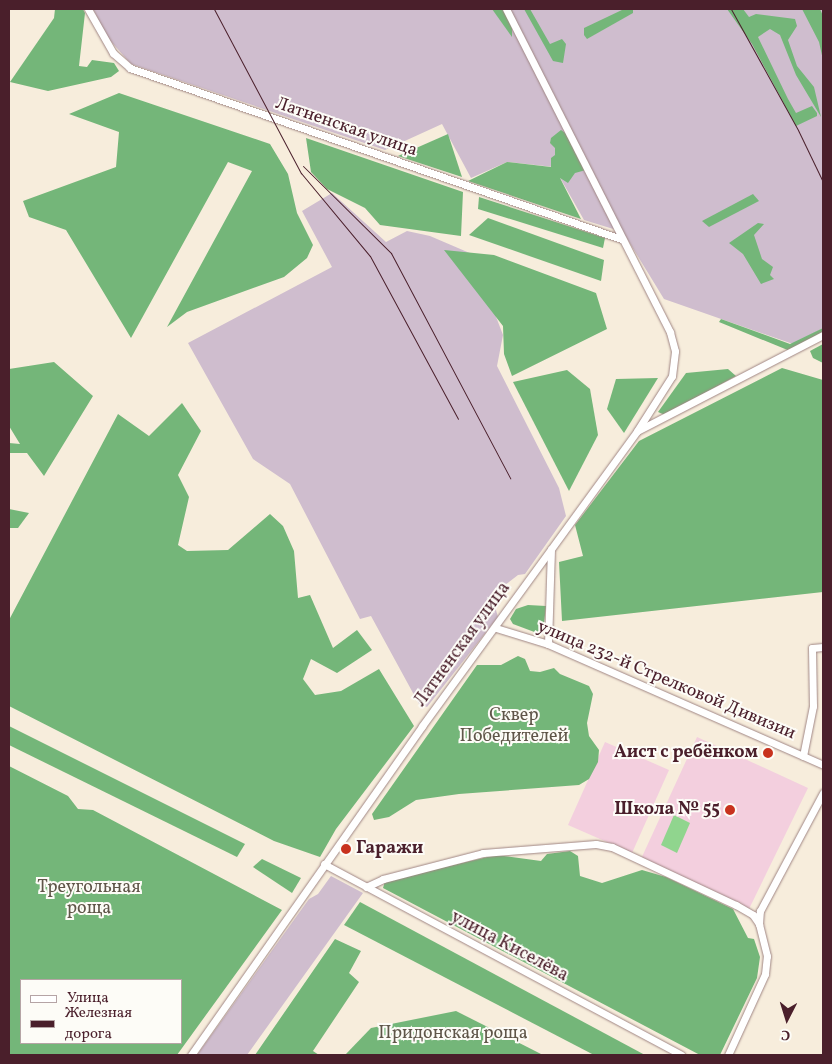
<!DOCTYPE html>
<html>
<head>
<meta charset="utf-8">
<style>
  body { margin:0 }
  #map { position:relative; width:832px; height:1064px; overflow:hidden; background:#f7eddc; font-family:Vollkorn,serif }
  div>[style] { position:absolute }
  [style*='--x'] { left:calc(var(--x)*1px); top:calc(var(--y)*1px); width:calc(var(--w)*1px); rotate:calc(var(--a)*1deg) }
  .built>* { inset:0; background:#f3cfde }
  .industrial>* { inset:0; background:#cfbdce }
  .green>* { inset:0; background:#90d58e }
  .forest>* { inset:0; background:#74b679 }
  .roads { filter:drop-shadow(0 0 1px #a08684) drop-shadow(0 0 1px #a08684) }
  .minor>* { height:7px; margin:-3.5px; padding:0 3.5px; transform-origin:3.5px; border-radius:3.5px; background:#fff }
  .rail>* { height:1px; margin:-0.5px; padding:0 0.5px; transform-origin:0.5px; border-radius:0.5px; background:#4a1f2b }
  .dots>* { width:14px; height:14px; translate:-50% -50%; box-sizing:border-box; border:2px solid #fdfcf7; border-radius:50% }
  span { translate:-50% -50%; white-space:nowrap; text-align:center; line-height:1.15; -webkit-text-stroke:4px #fdfcf7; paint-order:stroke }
  .street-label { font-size:18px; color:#4a1f2b }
  .park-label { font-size:18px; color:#5f5649 }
  .poi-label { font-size:18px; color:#4a1f2b; font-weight:700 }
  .right { translate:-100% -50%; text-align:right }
  .left { translate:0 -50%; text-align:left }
  .frame { position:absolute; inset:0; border:10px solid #4a1f2b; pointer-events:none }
  .legend { position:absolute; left:20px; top:979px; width:162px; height:65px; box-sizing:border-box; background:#fdfcf7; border:1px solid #b5a4a5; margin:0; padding:6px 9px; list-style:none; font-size:15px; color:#4a1f2b }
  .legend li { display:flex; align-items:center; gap:10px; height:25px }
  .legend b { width:25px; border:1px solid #b5a4a5 }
  .north { position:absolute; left:762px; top:994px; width:50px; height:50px; -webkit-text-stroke:4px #fdfcf7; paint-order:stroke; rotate:185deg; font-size:14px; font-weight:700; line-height:20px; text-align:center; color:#4a1f2b }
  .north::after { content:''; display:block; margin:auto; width:18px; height:22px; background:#4a1f2b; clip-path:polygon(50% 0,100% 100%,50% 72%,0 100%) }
</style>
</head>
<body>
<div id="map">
  <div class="built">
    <i style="clip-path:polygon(697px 737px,808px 788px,749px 909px,641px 859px)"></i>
    <i style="clip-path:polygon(605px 742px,669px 770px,632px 853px,568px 825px)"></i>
  </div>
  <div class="industrial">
    <i style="clip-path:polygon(93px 9px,823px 9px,823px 328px,793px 344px,664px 299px,623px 232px,584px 220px,554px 167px,507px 162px,471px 178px,442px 124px,385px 150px,131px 64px,107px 37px)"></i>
    <i style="clip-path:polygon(332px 193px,386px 242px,407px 231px,430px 236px,472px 254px,503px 335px,497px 366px,559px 488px,566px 516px,525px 574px,518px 575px,505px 585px,494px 603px,498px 617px,427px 707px,419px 704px,371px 616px,360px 619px,290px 484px,253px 459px,188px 343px,332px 267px,302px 211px)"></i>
    <i style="clip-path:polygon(331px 876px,363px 893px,247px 1055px,197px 1055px,309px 899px,318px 894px)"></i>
  </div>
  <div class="green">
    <i style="clip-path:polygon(674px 815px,690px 823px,677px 853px,661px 845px)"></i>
  </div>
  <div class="forest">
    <i style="clip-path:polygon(55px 9px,83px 9px,85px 13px,79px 66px,87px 67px,92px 60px,114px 63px,119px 71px,111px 77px,48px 91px,10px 82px,54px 18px)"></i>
    <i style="clip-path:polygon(492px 9px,502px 9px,505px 13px,512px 27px,512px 37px)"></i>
    <i style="clip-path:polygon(524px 9px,530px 9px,550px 44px,562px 39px,566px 44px,563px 63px,553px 61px)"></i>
    <i style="clip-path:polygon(624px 9px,633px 9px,633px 13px,587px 39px,584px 35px,584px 28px)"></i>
    <i style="clip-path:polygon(727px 9px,743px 9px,749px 17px,756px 14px,795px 19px,797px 26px,788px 40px,797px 66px,814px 87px,821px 117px,796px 75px,780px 35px,770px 29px,758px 37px,788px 99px,796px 113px,812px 106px,817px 113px,817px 116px,796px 126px,752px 44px)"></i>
    <i style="clip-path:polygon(802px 9px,820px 9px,823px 16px,823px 60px,819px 42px)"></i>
    <i style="clip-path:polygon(119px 93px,270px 144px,288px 174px,297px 213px,313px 245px,307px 258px,284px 277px,187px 312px,167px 327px,252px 171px,228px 162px,131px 338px,66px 230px,29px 217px,23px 201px,116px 167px,119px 132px,69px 114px)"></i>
    <i style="clip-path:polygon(561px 130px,568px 135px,586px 170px,575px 173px,568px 183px,560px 178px,581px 219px,468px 181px,507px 162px,551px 167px,551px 158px,555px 155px,555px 148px,550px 143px,551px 138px)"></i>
    <i style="clip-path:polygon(448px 134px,462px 177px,398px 156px)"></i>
    <i style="clip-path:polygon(306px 138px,463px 192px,461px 236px,380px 225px,365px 208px,327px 189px,311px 172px)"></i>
    <i style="clip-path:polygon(753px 194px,759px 201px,709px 227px,702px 221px)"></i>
    <i style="clip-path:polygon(479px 197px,605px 238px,603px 248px,478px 209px)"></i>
    <i style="clip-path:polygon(488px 218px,604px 260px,601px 281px,469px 235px)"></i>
    <i style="clip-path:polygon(758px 223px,764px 224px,754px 235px,762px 259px,773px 267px,770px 275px,774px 279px,761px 284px,743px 254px,729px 243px)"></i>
    <i style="clip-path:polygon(444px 250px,494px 255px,596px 293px,607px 329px,512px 376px,504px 354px,503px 326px)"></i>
    <i style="clip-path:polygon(721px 319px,790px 344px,823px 328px,823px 334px,790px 351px,719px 322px)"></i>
    <i style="clip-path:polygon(823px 344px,823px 363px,813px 358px,810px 351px)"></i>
    <i style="clip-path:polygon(54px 362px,93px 396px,44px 476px,27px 453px,9px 453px,9px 443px,20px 444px,9px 426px,9px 369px)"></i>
    <i style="clip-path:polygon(782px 368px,823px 380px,823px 592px,562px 621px,559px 562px,583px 556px,575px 525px,639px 441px)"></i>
    <i style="clip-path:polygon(728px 369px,736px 376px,665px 415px,658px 412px,686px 373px)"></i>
    <i style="clip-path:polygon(567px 370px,590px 389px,598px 435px,569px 491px,513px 382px)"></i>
    <i style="clip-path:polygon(658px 378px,624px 433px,607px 409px,616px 379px)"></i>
    <i style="clip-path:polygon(182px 403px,201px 431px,178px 475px,189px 497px,178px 545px,187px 551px,228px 550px,270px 514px,283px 526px,294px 551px,298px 598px,310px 595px,333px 648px,357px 630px,372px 650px,337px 673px,311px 659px,303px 679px,315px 695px,341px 691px,379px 669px,414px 726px,336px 829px,320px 857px,274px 841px,9px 706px,9px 620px,118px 414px,149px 436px)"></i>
    <i style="clip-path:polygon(9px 509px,29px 513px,18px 528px,9px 528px)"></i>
    <i style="clip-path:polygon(528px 605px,546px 606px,544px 624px,537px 633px,513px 624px,510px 619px,516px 609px)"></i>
    <i style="clip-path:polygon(518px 656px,525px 659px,530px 671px,540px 672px,554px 668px,560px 674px,589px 686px,593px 694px,587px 723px,589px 736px,599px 750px,598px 762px,589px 779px,579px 785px,459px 794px,416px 800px,389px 817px,374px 820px,372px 814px,477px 665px,501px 665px)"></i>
    <i style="clip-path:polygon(9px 726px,245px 844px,237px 857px,9px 745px)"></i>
    <i style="clip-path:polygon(evenodd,9px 766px,68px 796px,78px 809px,93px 810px,282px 910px,177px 1055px,9px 1055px,9px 766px,21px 980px,181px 980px,181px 1043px,21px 1043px,21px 980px)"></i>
    <i style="clip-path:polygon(570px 851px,578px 856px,580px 876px,602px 883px,642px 870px,666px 877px,733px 909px,748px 938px,754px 939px,760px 957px,757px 978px,720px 1055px,700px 1055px,383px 888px,385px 881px,496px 855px,541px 861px,547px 854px)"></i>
    <i style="clip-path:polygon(262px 859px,301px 878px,292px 893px,253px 867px)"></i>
    <i style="clip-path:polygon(360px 902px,645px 1055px,594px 1055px,344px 925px)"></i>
    <i style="clip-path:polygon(335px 939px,361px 951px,349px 973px,359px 982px,313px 1051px,319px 1055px,255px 1055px)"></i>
    <i style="clip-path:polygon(456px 1011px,543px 1055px,345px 1055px,371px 1028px)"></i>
  </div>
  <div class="roads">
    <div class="minor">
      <i style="--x:88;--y:9;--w:51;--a:60.4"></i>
      <i style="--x:113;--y:53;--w:23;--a:41"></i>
      <i style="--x:130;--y:68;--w:520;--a:19.2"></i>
      <i style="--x:639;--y:430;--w:207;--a:-27.3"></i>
      <i style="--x:496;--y:628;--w:54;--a:17.1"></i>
      <i style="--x:548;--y:644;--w:300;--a:23.7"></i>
      <i style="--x:548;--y:644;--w:95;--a:-88.2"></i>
      <i style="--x:803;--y:756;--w:51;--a:-78.7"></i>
      <i style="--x:813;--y:706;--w:58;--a:-91"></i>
      <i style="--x:812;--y:648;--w:11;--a:-5"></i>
      <i style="--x:324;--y:864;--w:405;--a:28.1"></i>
      <i style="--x:366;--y:887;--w:19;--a:-25"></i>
      <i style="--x:383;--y:879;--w:103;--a:-14.6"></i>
      <i style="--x:483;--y:853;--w:113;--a:-4.6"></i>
      <i style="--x:596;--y:844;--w:16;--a:11"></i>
      <i style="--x:612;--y:847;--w:137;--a:25.1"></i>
      <i style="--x:736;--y:905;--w:20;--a:30"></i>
      <i style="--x:753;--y:915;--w:11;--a:56"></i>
      <i style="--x:191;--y:1055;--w:402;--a:-54.9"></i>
      <i style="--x:422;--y:726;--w:365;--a:-53.9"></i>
      <i style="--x:637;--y:431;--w:65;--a:-57.5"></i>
      <i style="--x:672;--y:376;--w:25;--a:-83"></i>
      <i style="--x:675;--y:351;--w:20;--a:-105"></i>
      <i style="--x:670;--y:332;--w:362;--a:-116.9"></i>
      <i style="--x:728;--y:1055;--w:89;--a:-65.4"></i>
      <i style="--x:765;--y:974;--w:18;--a:-84"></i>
      <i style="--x:767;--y:956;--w:33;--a:-104"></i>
      <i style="--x:759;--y:924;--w:13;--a:-86"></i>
      <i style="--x:760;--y:911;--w:134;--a:-61.9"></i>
    </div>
  </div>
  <div class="rail">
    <i style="--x:214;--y:9;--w:186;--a:62.1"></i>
    <i style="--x:301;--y:173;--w:108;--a:50.3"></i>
    <i style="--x:370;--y:256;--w:185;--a:61.6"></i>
    <i style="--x:731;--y:9;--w:138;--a:61"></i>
    <i style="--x:798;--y:130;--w:58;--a:64.3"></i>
    <i style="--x:303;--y:166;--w:124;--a:44.7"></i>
    <i style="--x:391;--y:253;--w:255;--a:62.1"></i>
  </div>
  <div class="dots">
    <i style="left:768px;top:753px;background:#c8321e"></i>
    <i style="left:730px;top:810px;background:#c8321e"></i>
    <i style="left:346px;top:849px;background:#c8321e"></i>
  </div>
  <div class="street-label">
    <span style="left:346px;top:128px;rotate:19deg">Латненская улица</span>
    <span style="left:463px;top:645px;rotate:-54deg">Латненская улица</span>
    <span style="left:666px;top:681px;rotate:23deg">улица 232-й Стрелковой Дивизии</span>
    <span style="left:509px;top:947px;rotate:28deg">улица Киселёва</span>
  </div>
  <div class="park-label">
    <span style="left:514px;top:727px">Сквер<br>Победителей</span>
    <span style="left:89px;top:899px">Треугольная<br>роща</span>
    <span style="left:453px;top:1034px">Придонская роща</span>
  </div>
  <div class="poi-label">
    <span class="right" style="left:758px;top:753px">Аист с ребёнком</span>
    <span class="right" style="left:720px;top:810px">Школа № 55</span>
    <span class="left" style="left:356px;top:849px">Гаражи</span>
  </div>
  <div class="frame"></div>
  <ul class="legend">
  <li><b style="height:6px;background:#fff"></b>Улица</li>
  <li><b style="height:6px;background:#4a1f2b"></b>Железная дорога</li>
  </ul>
  <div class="north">С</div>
</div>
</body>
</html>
